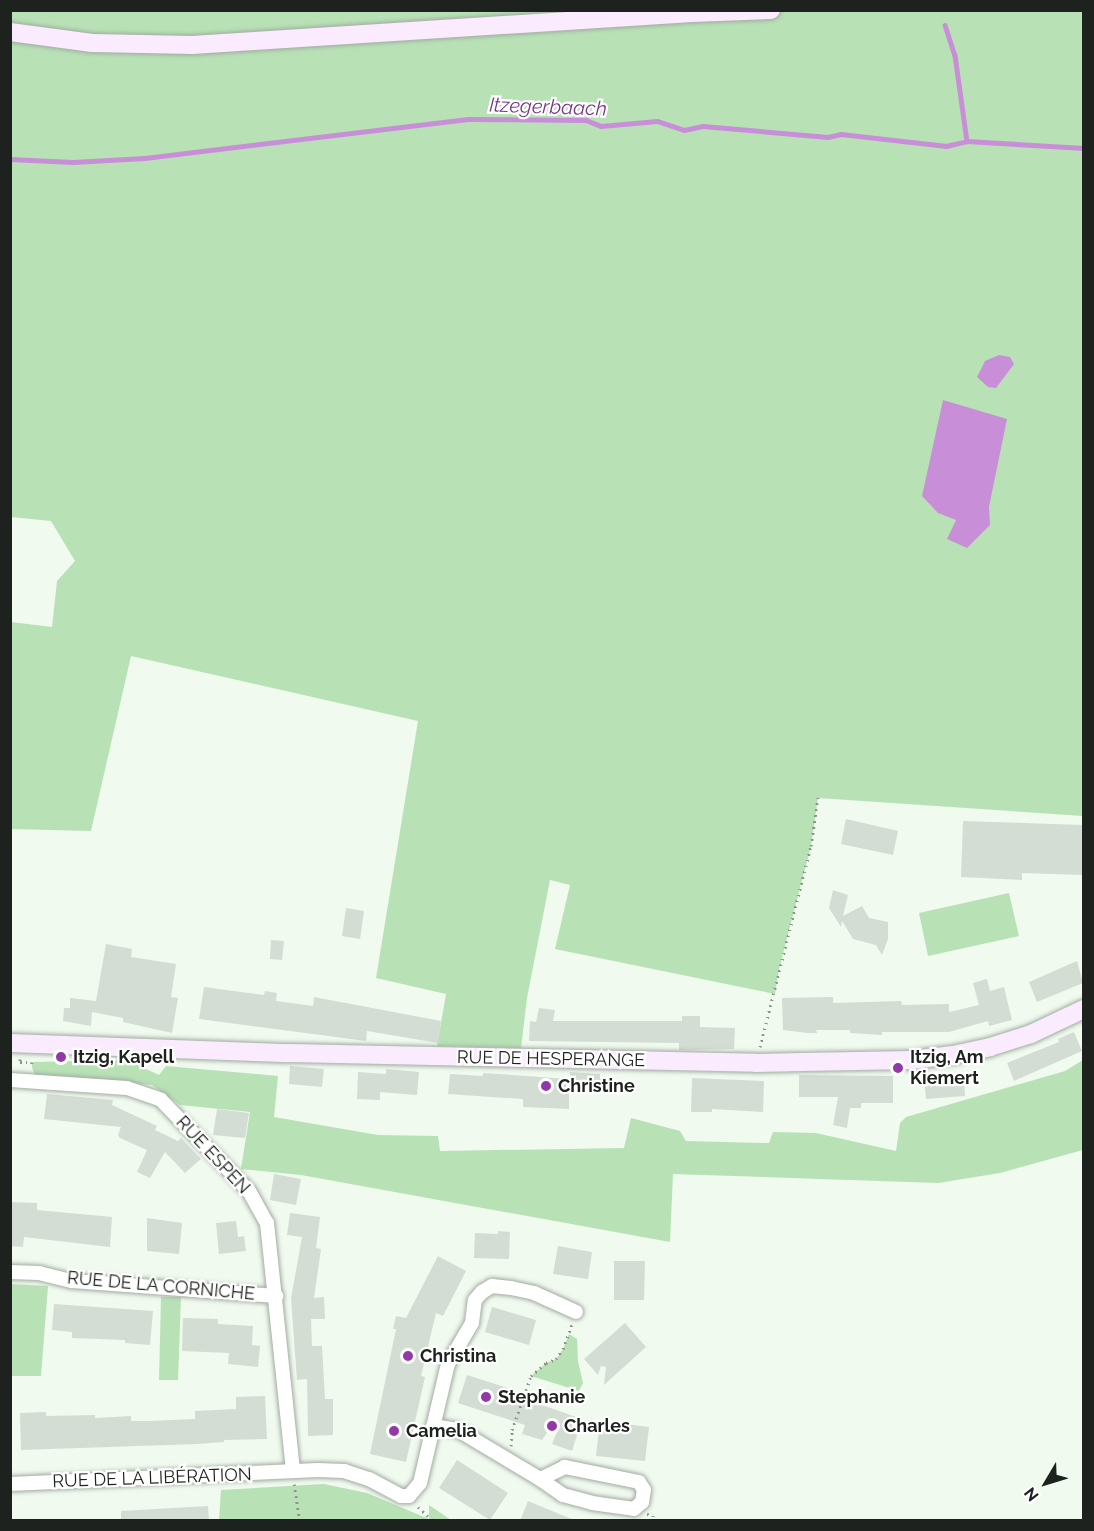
<!DOCTYPE html>
<html>
<head>
<meta charset="utf-8">
<style>
  body { margin:0 }
  #map { position:relative; width:1094px; height:1531px; overflow:hidden; background:#f0faef; font-family:Raleway,sans-serif }
  div>[style] { position:absolute }
  [style*='--x'] { left:calc(var(--x)*1px); top:calc(var(--y)*1px); width:calc(var(--w)*1px); rotate:calc(var(--a)*1deg) }
  .green>* { inset:0; background:#b8e2b6 }
  .water>* { inset:0; background:#c88fd8 }
  .stream>* { height:4.5px; margin:-2.25px; padding:0 2.25px; transform-origin:2.25px; border-radius:2.25px; background:#c88fd8 }
  .building>* { inset:0; background:#d3ddd3 }
  .path>* { height:3px; margin-top:-1.5px; transform-origin:0; background:repeating-linear-gradient(90deg,#8d948d 0 1.5px,transparent 0 6px) }
  .roads { filter:drop-shadow(0 0 2px #a2aba1) drop-shadow(0 0 2px #a2aba1) }
  .minor>* { height:14px; margin:-7px; padding:0 7px; transform-origin:7px; border-radius:7px; background:#fff }
  .secondary>* { height:18px; margin:-9px; padding:0 9px; transform-origin:9px; border-radius:9px; background:#faebfe }
  .dots>* { width:16px; height:16px; translate:-50% -50%; box-sizing:border-box; border:3px solid #fff; border-radius:50% }
  span { translate:-50% -50%; white-space:nowrap; text-align:center; line-height:1.15; -webkit-text-stroke:4.5px #fff; paint-order:stroke }
  .poi-label { font-size:18px; color:#1e221e; font-weight:700 }
  .left { translate:0 -50%; text-align:left }
  .street-label { font-size:18px; color:#1e221e }
  .water-label { font-size:20px; color:#7a348b; font-style:italic }
  .frame { position:absolute; inset:0; border:12px solid #1e221e; pointer-events:none }
  .north { position:absolute; left:1016px; top:1453px; width:60px; height:60px; -webkit-text-stroke:4px #fff; paint-order:stroke; rotate:232deg; font-size:16px; font-weight:700; line-height:24px; text-align:center; color:#1e221e }
  .north::after { content:''; display:block; margin:auto; width:21px; height:27px; background:#1e221e; clip-path:polygon(50% 0,100% 100%,50% 72%,0 100%) }
</style>
</head>
<body>
<div id="map">
  <div class="green">
    <i style="clip-path:polygon(10px 11px,1083px 11px,1083px 816px,818px 798px,811px 846px,779px 969px,775px 994px,555px 949px,570px 885px,550px 880px,527px 998px,521px 1048px,437px 1046px,446px 994px,376px 978px,418px 721px,131px 656px,91px 831px,11px 829px,11px 622px,52px 627px,57px 581px,75px 561px,51px 521px,11px 517px)"></i>
    <i style="clip-path:polygon(1009px 893px,1019px 936px,928px 956px,919px 913px)"></i>
    <i style="clip-path:polygon(127px 1060px,159px 1075px,166px 1066px,278px 1076px,274px 1117px,378px 1135px,438px 1136px,440px 1151px,624px 1148px,631px 1118px,680px 1131px,686px 1141px,769px 1143px,773px 1132px,816px 1133px,896px 1151px,900px 1123px,906px 1117px,1065px 1071px,1083px 1060px,1083px 1150px,1000px 1173px,938px 1183px,673px 1174px,670px 1242px,301px 1175px,241px 1169px,250px 1112px,180px 1105px,152px 1085px,35px 1076px,32px 1067px,32px 1062px)"></i>
    <i style="clip-path:polygon(11px 1284px,48px 1286px,41px 1376px,11px 1376px)"></i>
    <i style="clip-path:polygon(161px 1297px,181px 1297px,178px 1380px,159px 1380px)"></i>
    <i style="clip-path:polygon(569px 1334px,577px 1339px,578px 1361px,583px 1383px,579px 1391px,531px 1376px,546px 1363px,556px 1359px,563px 1349px)"></i>
    <i style="clip-path:polygon(324px 1484px,367px 1493px,429px 1519px,429px 1505px,451px 1520px,219px 1520px,221px 1490px)"></i>
  </div>
  <div class="water">
    <i style="clip-path:polygon(999px 355px,1010px 357px,1014px 364px,996px 388px,988px 387px,977px 377px,985px 361px)"></i>
    <i style="clip-path:polygon(943px 400px,1007px 419px,989px 507px,990px 525px,967px 548px,947px 539px,956px 520px,938px 513px,922px 496px)"></i>
  </div>
  <div class="stream">
    <i style="--x:945;--y:25;--w:32;--a:72"></i>
    <i style="--x:955;--y:55;--w:87;--a:82.1"></i>
    <i style="--x:10;--y:159;--w:63;--a:2.7"></i>
    <i style="--x:73;--y:162;--w:72;--a:-3.2"></i>
    <i style="--x:145;--y:158;--w:325;--a:-6.9"></i>
    <i style="--x:468;--y:119;--w:118;--a:0.5"></i>
    <i style="--x:586;--y:120;--w:16;--a:22"></i>
    <i style="--x:601;--y:126;--w:56;--a:-5.1"></i>
    <i style="--x:657;--y:121;--w:28;--a:18"></i>
    <i style="--x:684;--y:130;--w:19;--a:-12"></i>
    <i style="--x:703;--y:126;--w:125;--a:5"></i>
    <i style="--x:828;--y:137;--w:13;--a:-13"></i>
    <i style="--x:841;--y:134;--w:106;--a:6.5"></i>
    <i style="--x:946;--y:146;--w:22;--a:-13"></i>
    <i style="--x:967;--y:141;--w:117;--a:3.4"></i>
  </div>
  <div class="building">
    <i style="clip-path:polygon(846px 819px,898px 831px,893px 855px,841px 844px)"></i>
    <i style="clip-path:polygon(963px 821px,1083px 825px,1083px 875px,1022px 873px,1022px 880px,961px 877px)"></i>
    <i style="clip-path:polygon(833px 890px,848px 895px,843px 916px,862px 906px,869px 918px,888px 922px,888px 939px,882px 955px,876px 945px,853px 939px,842px 921px,841px 927px,829px 908px)"></i>
    <i style="clip-path:polygon(346px 908px,364px 911px,360px 939px,342px 936px)"></i>
    <i style="clip-path:polygon(271px 940px,284px 941px,282px 960px,270px 959px)"></i>
    <i style="clip-path:polygon(106px 944px,132px 949px,131px 957px,176px 964px,171px 997px,178px 998px,172px 1033px,123px 1022px,123px 1018px,92px 1012px,91px 1026px,63px 1021px,64px 1008px,70px 1008px,70px 998px,96px 1001px)"></i>
    <i style="clip-path:polygon(1077px 961px,1083px 983px,1037px 1002px,1029px 982px)"></i>
    <i style="clip-path:polygon(987px 979px,990px 991px,1004px 987px,1012px 1020px,989px 1026px,988px 1021px,949px 1032px,882px 1032px,882px 1035px,850px 1033px,850px 1030px,816px 1030px,817px 1033px,807px 1033px,783px 1030px,782px 998px,833px 997px,833px 1003px,901px 1001px,902px 1005px,949px 1004px,949px 1012px,979px 1005px,973px 983px)"></i>
    <i style="clip-path:polygon(204px 987px,264px 995px,265px 991px,277px 993px,276px 1001px,313px 1006px,314px 997px,441px 1021px,438px 1043px,367px 1031px,366px 1041px,199px 1019px)"></i>
    <i style="clip-path:polygon(539px 1008px,555px 1010px,553px 1021px,682px 1021px,682px 1016px,700px 1016px,700px 1027px,735px 1028px,734px 1049px,679px 1050px,679px 1043px,529px 1041px,530px 1021px,536px 1022px)"></i>
    <i style="clip-path:polygon(1074px 1032px,1082px 1051px,1014px 1081px,1007px 1063px,1059px 1042px,1058px 1039px)"></i>
    <i style="clip-path:polygon(290px 1066px,324px 1069px,322px 1087px,289px 1084px)"></i>
    <i style="clip-path:polygon(386px 1069px,419px 1072px,417px 1095px,380px 1092px,380px 1100px,357px 1099px,358px 1072px,386px 1074px)"></i>
    <i style="clip-path:polygon(570px 1072px,600px 1074px,600px 1094px,569px 1093px,569px 1109px,523px 1107px,523px 1099px,448px 1094px,450px 1074px,483px 1076px,483px 1073px,570px 1079px)"></i>
    <i style="clip-path:polygon(799px 1075px,893px 1076px,893px 1103px,861px 1103px,861px 1108px,850px 1108px,847px 1128px,833px 1125px,838px 1097px,799px 1097px)"></i>
    <i style="clip-path:polygon(964px 1075px,965px 1096px,926px 1099px,924px 1078px)"></i>
    <i style="clip-path:polygon(692px 1078px,764px 1081px,763px 1112px,712px 1109px,712px 1112px,691px 1112px)"></i>
    <i style="clip-path:polygon(47px 1094px,113px 1100px,112px 1105px,157px 1126px,155px 1130px,178px 1141px,181px 1138px,201px 1159px,185px 1173px,165px 1152px,150px 1178px,137px 1172px,147px 1150px,120px 1138px,118px 1135px,121px 1127px,44px 1119px)"></i>
    <i style="clip-path:polygon(217px 1109px,249px 1113px,245px 1138px,213px 1135px)"></i>
    <i style="clip-path:polygon(274px 1174px,301px 1179px,296px 1205px,270px 1200px)"></i>
    <i style="clip-path:polygon(10px 1202px,37px 1203px,37px 1210px,112px 1217px,110px 1247px,24px 1237px,23px 1247px,10px 1246px)"></i>
    <i style="clip-path:polygon(290px 1213px,320px 1217px,316px 1248px,321px 1249px,314px 1298px,324px 1297px,325px 1319px,311px 1319px,312px 1346px,322px 1346px,325px 1399px,333px 1399px,333px 1435px,308px 1436px,307px 1379px,297px 1380px,291px 1298px,302px 1237px,287px 1235px)"></i>
    <i style="clip-path:polygon(147px 1218px,182px 1223px,179px 1254px,147px 1251px)"></i>
    <i style="clip-path:polygon(236px 1221px,238px 1237px,244px 1236px,246px 1251px,219px 1254px,216px 1223px)"></i>
    <i style="clip-path:polygon(498px 1231px,510px 1232px,509px 1259px,474px 1258px,475px 1233px,498px 1234px)"></i>
    <i style="clip-path:polygon(558px 1246px,592px 1252px,588px 1279px,553px 1274px)"></i>
    <i style="clip-path:polygon(438px 1256px,466px 1271px,443px 1316px,436px 1313px,421px 1376px,425px 1377px,406px 1462px,370px 1454px,396px 1329px,393px 1329px,396px 1316px,406px 1318px)"></i>
    <i style="clip-path:polygon(614px 1261px,645px 1261px,644px 1300px,614px 1300px)"></i>
    <i style="clip-path:polygon(54px 1304px,153px 1311px,150px 1345px,125px 1343px,125px 1340px,72px 1338px,72px 1332px,52px 1330px)"></i>
    <i style="clip-path:polygon(492px 1307px,536px 1320px,529px 1345px,485px 1332px)"></i>
    <i style="clip-path:polygon(183px 1318px,218px 1319px,218px 1324px,253px 1326px,252px 1345px,260px 1346px,258px 1367px,228px 1364px,229px 1353px,182px 1351px)"></i>
    <i style="clip-path:polygon(625px 1323px,646px 1347px,604px 1385px,606px 1367px,601px 1366px,598px 1375px,584px 1359px)"></i>
    <i style="clip-path:polygon(467px 1375px,514px 1390px,513px 1395px,582px 1419px,572px 1451px,552px 1444px,557px 1432px,550px 1428px,542px 1440px,522px 1434px,525px 1425px,458px 1403px)"></i>
    <i style="clip-path:polygon(265px 1396px,267px 1439px,224px 1440px,224px 1442px,197px 1444px,21px 1450px,20px 1413px,46px 1412px,46px 1416px,95px 1415px,95px 1418px,131px 1416px,131px 1421px,148px 1421px,195px 1419px,195px 1411px,236px 1409px,236px 1397px)"></i>
    <i style="clip-path:polygon(600px 1421px,649px 1427px,645px 1461px,596px 1456px)"></i>
    <i style="clip-path:polygon(457px 1460px,508px 1493px,490px 1520px,439px 1488px)"></i>
    <i style="clip-path:polygon(528px 1501px,574px 1520px,574px 1521px,520px 1521px)"></i>
    <i style="clip-path:polygon(208px 1506px,209px 1521px,121px 1521px,121px 1511px)"></i>
  </div>
  <div class="path">
    <i style="--x:760;--y:1047;--w:207;--a:-75.8"></i>
    <i style="--x:811;--y:846;--w:49;--a:-81.7"></i>
    <i style="--x:20;--y:1059;--w:3;--a:90"></i>
    <i style="--x:20;--y:1062;--w:12;--a:0"></i>
    <i style="--x:32;--y:1062;--w:5;--a:101"></i>
    <i style="--x:511;--y:1446;--w:16;--a:-86"></i>
    <i style="--x:512;--y:1430;--w:57;--a:-70.6"></i>
    <i style="--x:531;--y:1376;--w:20;--a:-41"></i>
    <i style="--x:546;--y:1363;--w:11;--a:-22"></i>
    <i style="--x:556;--y:1359;--w:12;--a:-55"></i>
    <i style="--x:563;--y:1349;--w:27;--a:-70"></i>
    <i style="--x:294;--y:1484;--w:36;--a:81"></i>
    <i style="--x:418;--y:1507;--w:19;--a:43"></i>
    <i style="--x:647;--y:1514;--w:6;--a:9"></i>
    <i style="--x:653;--y:1515;--w:5;--a:90"></i>
  </div>
  <div class="roads">
    <div class="minor">
      <i style="--x:10;--y:1080;--w:117;--a:3.9"></i>
      <i style="--x:127;--y:1088;--w:36;--a:19"></i>
      <i style="--x:161;--y:1100;--w:127;--a:46"></i>
      <i style="--x:249;--y:1191;--w:37;--a:61"></i>
      <i style="--x:267;--y:1223;--w:249;--a:84"></i>
      <i style="--x:10;--y:1272;--w:29;--a:2"></i>
      <i style="--x:39;--y:1273;--w:34;--a:14"></i>
      <i style="--x:72;--y:1281;--w:205;--a:4.2"></i>
      <i style="--x:433;--y:1426;--w:25;--a:9"></i>
      <i style="--x:458;--y:1430;--w:96;--a:30.9"></i>
      <i style="--x:540;--y:1479;--w:28;--a:35"></i>
      <i style="--x:563;--y:1495;--w:30;--a:15"></i>
      <i style="--x:592;--y:1503;--w:42;--a:8.1"></i>
      <i style="--x:634;--y:1509;--w:11;--a:-41"></i>
      <i style="--x:642;--y:1502;--w:12;--a:-81"></i>
      <i style="--x:644;--y:1490;--w:9;--a:-122"></i>
      <i style="--x:639;--y:1482;--w:76;--a:-168.5"></i>
      <i style="--x:565;--y:1467;--w:28;--a:154"></i>
      <i style="--x:10;--y:1484;--w:308;--a:-2.6"></i>
      <i style="--x:318;--y:1470;--w:26;--a:2"></i>
      <i style="--x:344;--y:1471;--w:26;--a:18"></i>
      <i style="--x:369;--y:1479;--w:36;--a:28"></i>
      <i style="--x:401;--y:1496;--w:8;--a:0"></i>
      <i style="--x:409;--y:1496;--w:17;--a:-50"></i>
      <i style="--x:420;--y:1483;--w:122;--a:-76.8"></i>
      <i style="--x:448;--y:1364;--w:48;--a:-59.7"></i>
      <i style="--x:472;--y:1323;--w:23;--a:-83"></i>
      <i style="--x:475;--y:1300;--w:11;--a:-49"></i>
      <i style="--x:482;--y:1292;--w:12;--a:-31"></i>
      <i style="--x:492;--y:1286;--w:19;--a:6"></i>
      <i style="--x:511;--y:1288;--w:24;--a:12"></i>
      <i style="--x:534;--y:1293;--w:46;--a:24.3"></i>
    </div>
    <div class="secondary">
      <i style="--x:10;--y:32;--w:83;--a:7.6"></i>
      <i style="--x:92;--y:43;--w:100;--a:1.1"></i>
      <i style="--x:192;--y:45;--w:501;--a:-3.66"></i>
      <i style="--x:692;--y:13;--w:79;--a:-2.2"></i>
      <i style="--x:10;--y:1043;--w:279;--a:2.1"></i>
      <i style="--x:289;--y:1053;--w:467;--a:1.2"></i>
      <i style="--x:756;--y:1063;--w:155;--a:-1.1"></i>
      <i style="--x:911;--y:1060;--w:42;--a:-6.8"></i>
      <i style="--x:953;--y:1055;--w:38;--a:-12"></i>
      <i style="--x:990;--y:1047;--w:43;--a:-17.6"></i>
      <i style="--x:1031;--y:1034;--w:59;--a:-25.3"></i>
    </div>
  </div>
  <div class="dots">
    <i style="left:61px;top:1057px;background:#913aa7"></i>
    <i style="left:898px;top:1068px;background:#913aa7"></i>
    <i style="left:546px;top:1086px;background:#913aa7"></i>
    <i style="left:408px;top:1356px;background:#913aa7"></i>
    <i style="left:486px;top:1397px;background:#913aa7"></i>
    <i style="left:552px;top:1426px;background:#913aa7"></i>
    <i style="left:394px;top:1431px;background:#913aa7"></i>
  </div>
  <div class="poi-label">
    <span class="left" style="left:73px;top:1057px">Itzig, Kapell</span>
    <span class="left" style="left:910px;top:1068px">Itzig, Am<br>Kiemert</span>
    <span class="left" style="left:558px;top:1086px">Christine</span>
    <span class="left" style="left:420px;top:1356px">Christina</span>
    <span class="left" style="left:498px;top:1397px">Stephanie</span>
    <span class="left" style="left:564px;top:1426px">Charles</span>
    <span class="left" style="left:406px;top:1431px">Camelia</span>
  </div>
  <div class="street-label">
    <span style="left:551px;top:1059px;rotate:1deg">RUE DE HESPERANGE</span>
    <span style="left:213px;top:1155px;rotate:47deg">RUE ESPEN</span>
    <span style="left:161px;top:1286px;rotate:5deg">RUE DE LA CORNICHE</span>
    <span style="left:152px;top:1478px;rotate:-2deg">RUE DE LA LIBÉRATION</span>
  </div>
  <div class="water-label">
    <span style="left:548px;top:107px;rotate:2deg">Itzegerbaach</span>
  </div>
  <div class="frame"></div>
  <div class="north">N</div>
</div>
</body>
</html>
